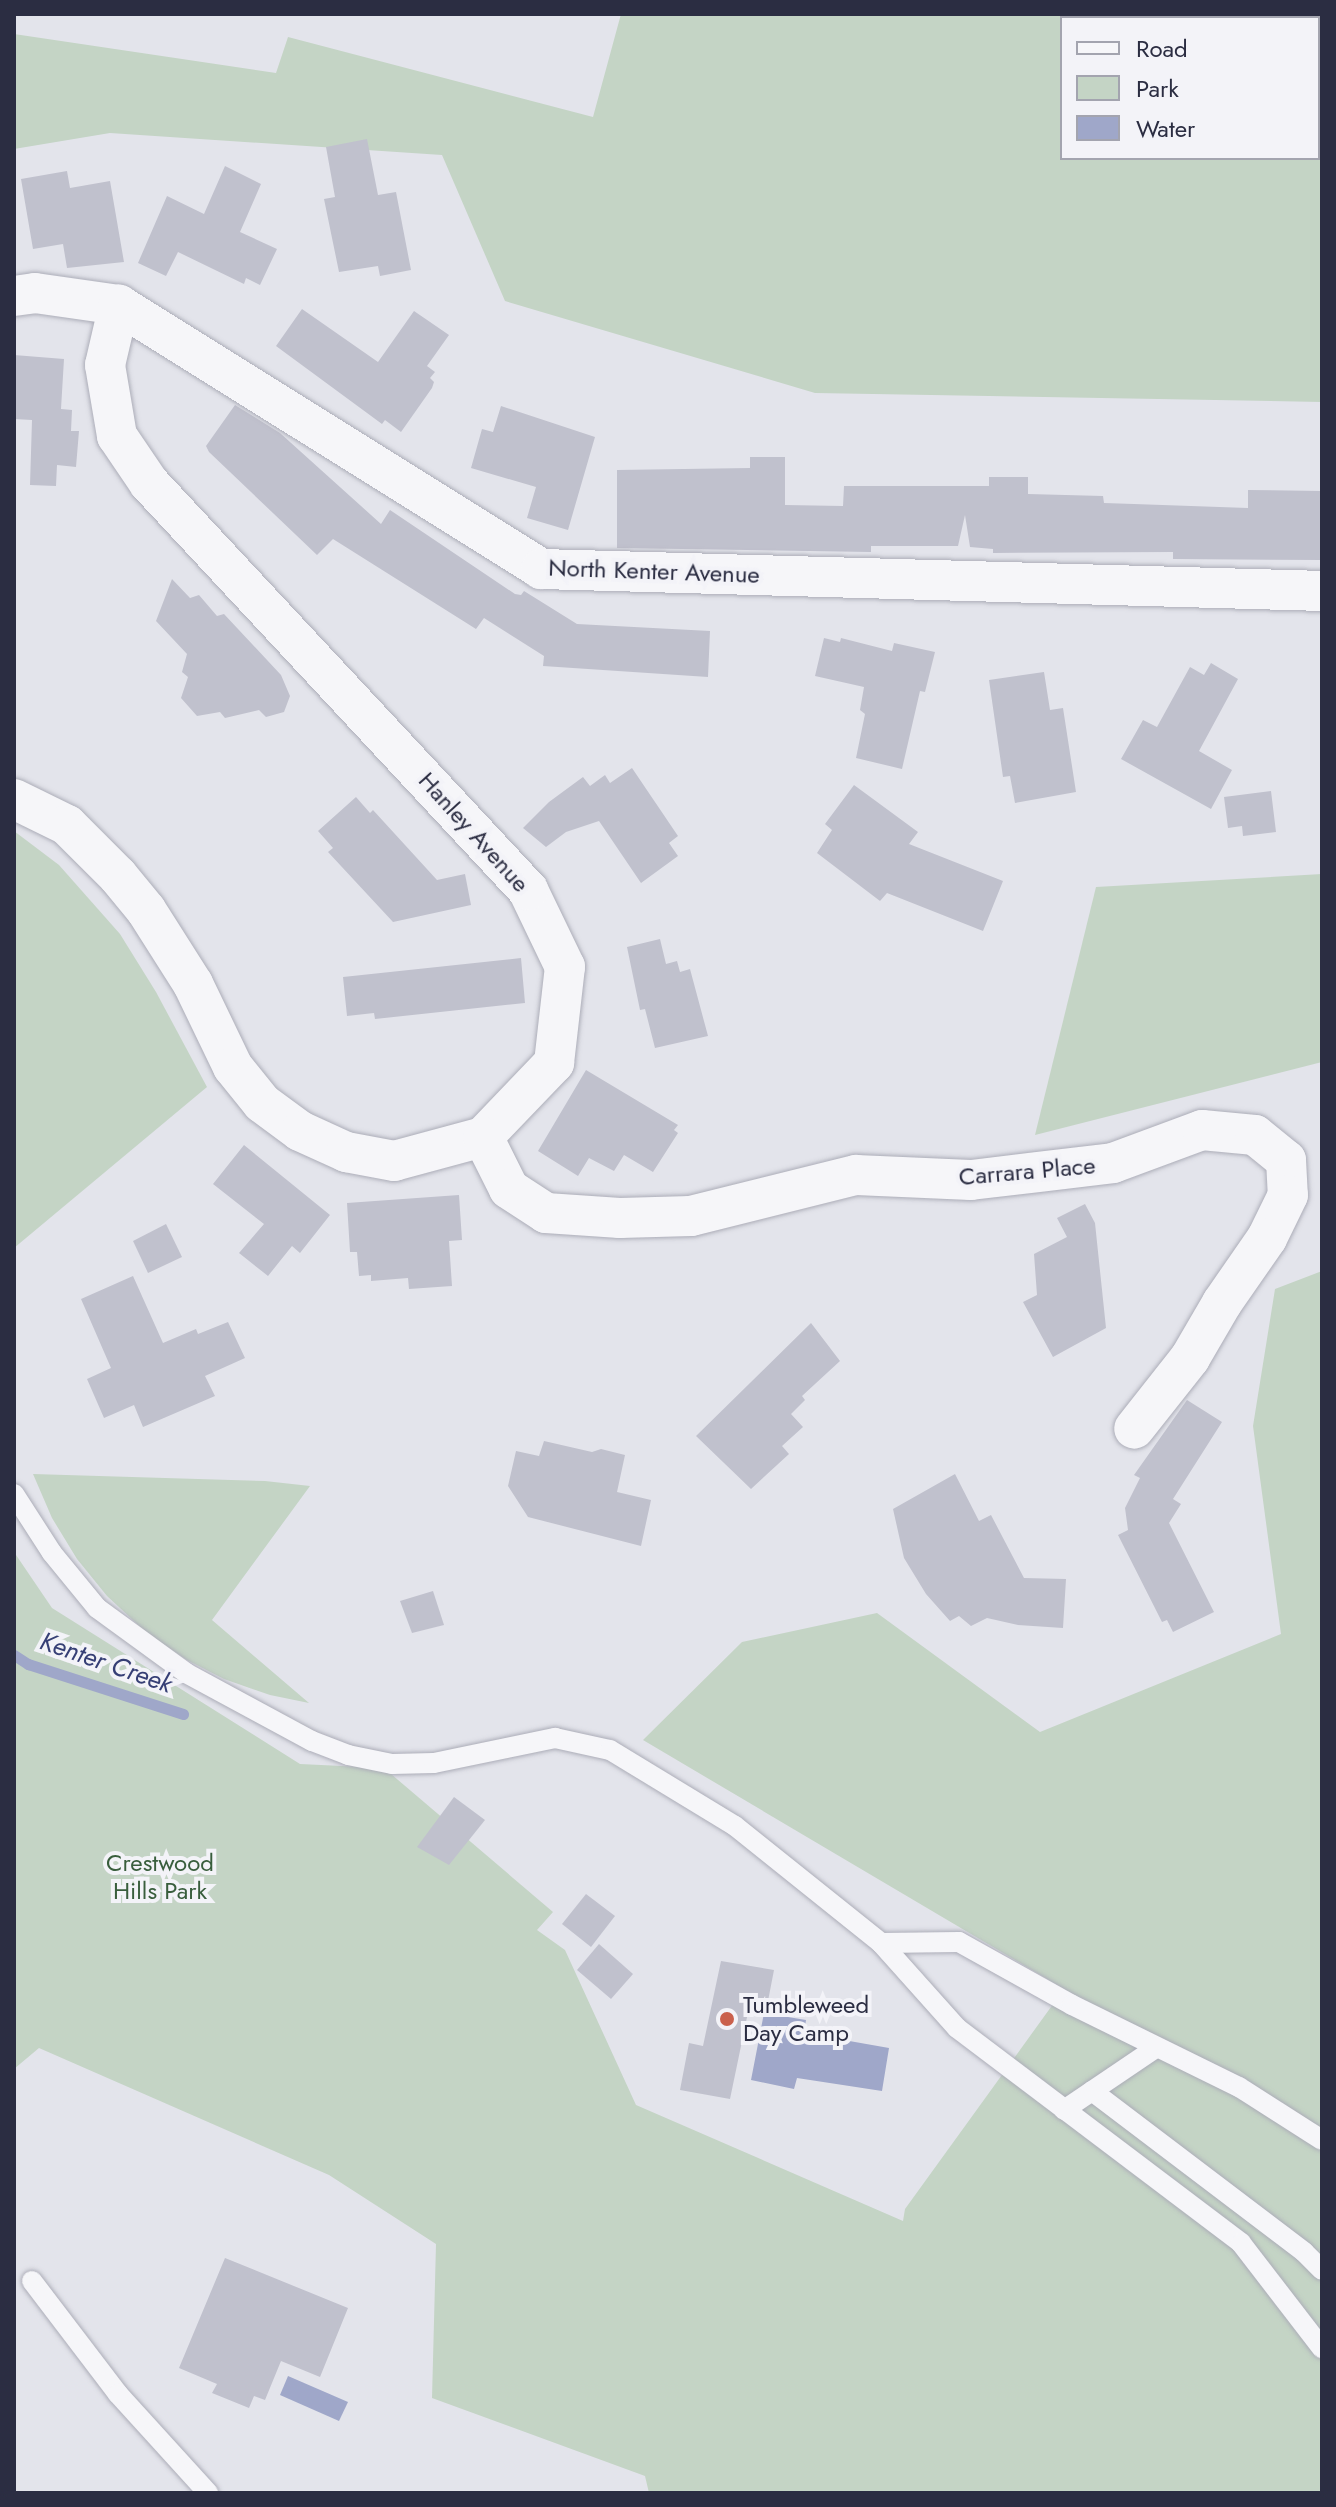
<!DOCTYPE html>
<html>
<head>
<meta charset="utf-8">
<style>
  body { margin:0 }
  #map { position:relative; width:1336px; height:2507px; overflow:hidden; background:#e3e4eb; font-family:Jost,sans-serif }
  div>[style] { position:absolute }
  [style*='--x'] { left:calc(var(--x)*1px); top:calc(var(--y)*1px); width:calc(var(--w)*1px); rotate:calc(var(--a)*1deg) }
  .green>* { inset:0; background:#c4d4c5 }
  .water>* { inset:0; background:#9fa7c9 }
  .stream>* { height:11px; margin:-5.5px; padding:0 5.5px; transform-origin:5.5px; border-radius:5.5px; background:#9fa7c9 }
  .building>* { inset:0; background:#c0c1cd }
  .roads { filter:drop-shadow(0 0 2px #acadb8) drop-shadow(0 0 2px #acadb8) }
  .service>* { height:20px; margin:-10px; padding:0 10px; transform-origin:10px; border-radius:10px; background:#f6f6f9 }
  .minor>* { height:40px; margin:-20px; padding:0 20px; transform-origin:20px; border-radius:20px; background:#f6f6f9 }
  .dots>* { width:22px; height:22px; translate:-50% -50%; box-sizing:border-box; border:4px solid #f3f3f8; border-radius:50% }
  span { translate:-50% -50%; white-space:nowrap; text-align:center; line-height:1.15; -webkit-text-stroke:8px #f3f3f8; paint-order:stroke }
  .street-label { font-size:24px; color:#2b2d42 }
  .park-label { font-size:24px; color:#395e3d }
  .poi-label { font-size:24px; color:#2b2d42 }
  .left { translate:0 -50%; text-align:left }
  .water-label { font-size:26px; color:#363f75; font-style:italic }
  .frame { position:absolute; inset:0; border:16px solid #2b2d42; pointer-events:none }
  .legend { position:absolute; left:1060px; top:16px; width:260px; height:144px; box-sizing:border-box; background:#f3f3f8; border:2px solid #a3a4af; margin:0; padding:10px 14px; list-style:none; font-size:24px; color:#2b2d42 }
  .legend li { display:flex; align-items:center; gap:16px; height:40px }
  .legend b { width:40px; border:2px solid #a3a4af }
</style>
</head>
<body>
<div id="map">
  <div class="green">
    <i style="clip-path:polygon(evenodd,621px 14px,1322px 14px,1322px 402px,815px 393px,505px 301px,442px 155px,110px 133px,14px 149px,14px 34px,276px 73px,288px 37px,593px 117px,621px 14px,1062px 18px,1318px 18px,1318px 158px,1062px 158px,1062px 18px)"></i>
    <i style="clip-path:polygon(14px 831px,59px 865px,120px 934px,156px 992px,207px 1087px,14px 1248px)"></i>
    <i style="clip-path:polygon(1322px 874px,1322px 1062px,1035px 1135px,1096px 887px)"></i>
    <i style="clip-path:polygon(1322px 1271px,1322px 2493px,649px 2493px,645px 2476px,432px 2398px,436px 2244px,329px 2175px,39px 2048px,14px 2069px,14px 1552px,52px 1608px,300px 1764px,384px 1768px,553px 1912px,537px 1930px,565px 1950px,636px 2105px,903px 2221px,905px 2209px,1064px 1989px,643px 1740px,742px 1642px,877px 1613px,1040px 1732px,1281px 1634px,1253px 1426px,1275px 1289px)"></i>
    <i style="clip-path:polygon(33px 1474px,265px 1481px,310px 1486px,212px 1620px,309px 1703px,270px 1695px,224px 1679px,187px 1660px,147px 1633px,107px 1596px,77px 1559px,52px 1518px)"></i>
  </div>
  <div class="water">
    <i style="clip-path:polygon(764px 2013px,806px 2020px,804px 2033px,889px 2048px,882px 2091px,797px 2078px,794px 2089px,751px 2080px)"></i>
    <i style="clip-path:polygon(288px 2376px,348px 2402px,339px 2421px,280px 2395px)"></i>
  </div>
  <div class="stream">
    <i style="--x:14;--y:1655;--w:17;--a:33"></i>
    <i style="--x:28;--y:1664;--w:163;--a:17.9"></i>
  </div>
  <div class="building">
    <i style="clip-path:polygon(367px 139px,378px 195px,396px 192px,411px 270px,380px 276px,378px 266px,339px 272px,324px 199px,335px 197px,326px 147px)"></i>
    <i style="clip-path:polygon(225px 166px,261px 184px,240px 232px,277px 249px,260px 285px,246px 278px,244px 284px,178px 252px,166px 276px,138px 263px,167px 196px,204px 214px)"></i>
    <i style="clip-path:polygon(67px 171px,70px 188px,110px 181px,124px 262px,67px 268px,63px 244px,33px 249px,21px 179px)"></i>
    <i style="clip-path:polygon(302px 309px,378px 362px,414px 311px,449px 335px,427px 366px,435px 372px,430px 378px,434px 382px,432px 388px,401px 432px,385px 420px,382px 424px,276px 346px)"></i>
    <i style="clip-path:polygon(14px 355px,64px 359px,61px 409px,72px 410px,71px 431px,79px 431px,76px 467px,57px 465px,56px 486px,30px 485px,32px 420px,14px 419px)"></i>
    <i style="clip-path:polygon(235px 405px,280px 433px,381px 524px,390px 510px,515px 594px,521px 595px,524px 591px,577px 624px,710px 631px,708px 677px,543px 666px,544px 656px,484px 618px,476px 629px,333px 539px,317px 555px,209px 452px,206px 446px)"></i>
    <i style="clip-path:polygon(501px 406px,595px 437px,568px 530px,527px 518px,536px 487px,471px 468px,482px 429px,493px 432px)"></i>
    <i style="clip-path:polygon(750px 457px,785px 457px,785px 505px,843px 506px,844px 486px,989px 486px,989px 477px,1028px 477px,1028px 494px,1103px 496px,1104px 503px,1134px 504px,1248px 508px,1248px 490px,1322px 491px,1322px 560px,1173px 559px,1173px 552px,993px 553px,993px 549px,970px 547px,965px 515px,958px 546px,871px 546px,871px 552px,617px 548px,617px 470px,750px 468px)"></i>
    <i style="clip-path:polygon(172px 579px,190px 598px,199px 595px,217px 616px,224px 614px,281px 675px,290px 696px,284px 712px,266px 717px,259px 710px,225px 718px,220px 712px,197px 716px,181px 698px,188px 677px,182px 672px,187px 654px,156px 621px)"></i>
    <i style="clip-path:polygon(824px 638px,840px 642px,841px 638px,892px 651px,894px 643px,935px 652px,925px 692px,920px 691px,902px 769px,856px 758px,865px 714px,860px 710px,864px 687px,815px 676px)"></i>
    <i style="clip-path:polygon(1211px 663px,1238px 679px,1199px 751px,1232px 770px,1211px 809px,1121px 759px,1143px 720px,1157px 727px,1190px 667px,1204px 675px)"></i>
    <i style="clip-path:polygon(1044px 672px,1050px 710px,1063px 708px,1076px 792px,1015px 803px,1010px 776px,1003px 777px,989px 680px)"></i>
    <i style="clip-path:polygon(632px 768px,678px 836px,669px 843px,678px 856px,641px 883px,599px 821px,566px 832px,546px 847px,523px 828px,549px 802px,583px 777px,590px 786px,605px 775px,610px 783px)"></i>
    <i style="clip-path:polygon(854px 785px,918px 832px,909px 844px,1003px 881px,983px 931px,887px 893px,880px 901px,817px 853px,832px 830px,825px 824px)"></i>
    <i style="clip-path:polygon(1271px 791px,1276px 832px,1243px 836px,1242px 826px,1228px 828px,1224px 797px)"></i>
    <i style="clip-path:polygon(356px 797px,370px 813px,373px 810px,437px 880px,465px 874px,471px 905px,393px 922px,328px 852px,333px 848px,318px 831px)"></i>
    <i style="clip-path:polygon(660px 939px,666px 964px,677px 961px,680px 972px,690px 969px,708px 1036px,655px 1048px,645px 1009px,640px 1010px,627px 947px)"></i>
    <i style="clip-path:polygon(521px 958px,525px 1003px,375px 1019px,374px 1013px,347px 1016px,343px 977px)"></i>
    <i style="clip-path:polygon(586px 1070px,678px 1125px,674px 1130px,678px 1133px,653px 1172px,624px 1155px,614px 1171px,589px 1158px,578px 1176px,538px 1151px)"></i>
    <i style="clip-path:polygon(244px 1145px,330px 1215px,300px 1253px,292px 1246px,268px 1276px,239px 1253px,264px 1224px,213px 1184px)"></i>
    <i style="clip-path:polygon(459px 1195px,462px 1240px,449px 1241px,452px 1286px,409px 1289px,408px 1278px,371px 1281px,371px 1275px,359px 1276px,357px 1252px,350px 1252px,347px 1203px)"></i>
    <i style="clip-path:polygon(1085px 1204px,1095px 1223px,1106px 1328px,1053px 1357px,1023px 1302px,1037px 1295px,1034px 1254px,1067px 1237px,1057px 1218px)"></i>
    <i style="clip-path:polygon(166px 1224px,182px 1257px,148px 1273px,133px 1241px)"></i>
    <i style="clip-path:polygon(133px 1276px,163px 1343px,196px 1329px,198px 1334px,228px 1322px,245px 1358px,205px 1376px,215px 1396px,143px 1427px,134px 1405px,104px 1418px,87px 1379px,111px 1368px,81px 1299px)"></i>
    <i style="clip-path:polygon(811px 1323px,840px 1361px,802px 1396px,805px 1400px,791px 1414px,803px 1427px,782px 1446px,789px 1454px,751px 1489px,696px 1436px)"></i>
    <i style="clip-path:polygon(1187px 1400px,1222px 1422px,1173px 1499px,1181px 1504px,1169px 1523px,1214px 1612px,1173px 1632px,1167px 1620px,1162px 1622px,1118px 1535px,1128px 1530px,1125px 1508px,1140px 1478px,1134px 1475px)"></i>
    <i style="clip-path:polygon(544px 1441px,592px 1452px,601px 1449px,625px 1455px,617px 1492px,651px 1500px,641px 1546px,528px 1517px,508px 1486px,516px 1451px,539px 1456px)"></i>
    <i style="clip-path:polygon(955px 1474px,979px 1521px,991px 1515px,1024px 1578px,1066px 1579px,1063px 1628px,1018px 1625px,987px 1618px,971px 1626px,959px 1616px,950px 1621px,926px 1594px,904px 1558px,893px 1509px)"></i>
    <i style="clip-path:polygon(433px 1591px,444px 1625px,412px 1633px,400px 1601px)"></i>
    <i style="clip-path:polygon(454px 1797px,485px 1820px,449px 1865px,417px 1847px)"></i>
    <i style="clip-path:polygon(586px 1894px,615px 1916px,591px 1947px,562px 1924px)"></i>
    <i style="clip-path:polygon(599px 1944px,633px 1974px,611px 1999px,577px 1970px)"></i>
    <i style="clip-path:polygon(721px 1961px,774px 1970px,768px 2001px,751px 1998px,730px 2099px,680px 2090px,689px 2043px,703px 2046px)"></i>
    <i style="clip-path:polygon(225px 2258px,348px 2308px,320px 2377px,281px 2361px,265px 2400px,254px 2396px,249px 2408px,212px 2393px,217px 2384px,179px 2368px)"></i>
  </div>
  <div class="roads">
    <div class="service">
      <i style="--x:14;--y:1494;--w:70;--a:57.2"></i>
      <i style="--x:52;--y:1553;--w:71;--a:50.7"></i>
      <i style="--x:97;--y:1608;--w:110;--a:36.1"></i>
      <i style="--x:186;--y:1673;--w:143;--a:28.4"></i>
      <i style="--x:312;--y:1741;--w:39;--a:21"></i>
      <i style="--x:348;--y:1755;--w:45;--a:11.6"></i>
      <i style="--x:392;--y:1764;--w:42;--a:-1.4"></i>
      <i style="--x:434;--y:1763;--w:124;--a:-11.7"></i>
      <i style="--x:555;--y:1738;--w:56;--a:12.3"></i>
      <i style="--x:610;--y:1750;--w:146;--a:31.3"></i>
      <i style="--x:735;--y:1826;--w:187;--a:38.7"></i>
      <i style="--x:881;--y:1943;--w:78;--a:-0.7"></i>
      <i style="--x:959;--y:1942;--w:129;--a:29.1"></i>
      <i style="--x:1072;--y:2005;--w:186;--a:26.2"></i>
      <i style="--x:1239;--y:2087;--w:98;--a:32.6"></i>
      <i style="--x:881;--y:1943;--w:114;--a:48.2"></i>
      <i style="--x:957;--y:2028;--w:356;--a:37.1"></i>
      <i style="--x:1241;--y:2243;--w:133;--a:52.4"></i>
      <i style="--x:1092;--y:2091;--w:266;--a:37.2"></i>
      <i style="--x:1304;--y:2252;--w:25;--a:45"></i>
      <i style="--x:1064;--y:2110;--w:112;--a:-34.1"></i>
      <i style="--x:32;--y:2281;--w:142;--a:52.7"></i>
      <i style="--x:118;--y:2394;--w:134;--a:47.7"></i>
    </div>
    <div class="minor">
      <i style="--x:14;--y:296;--w:21;--a:-8"></i>
      <i style="--x:35;--y:293;--w:85;--a:8.1"></i>
      <i style="--x:119;--y:305;--w:498;--a:32"></i>
      <i style="--x:541;--y:569;--w:781;--a:1.61"></i>
      <i style="--x:14;--y:799;--w:59;--a:26.1"></i>
      <i style="--x:67;--y:825;--w:72;--a:45"></i>
      <i style="--x:118;--y:876;--w:44;--a:50.5"></i>
      <i style="--x:146;--y:910;--w:88;--a:57.6"></i>
      <i style="--x:193;--y:984;--w:92;--a:64.3"></i>
      <i style="--x:233;--y:1067;--w:46;--a:51.1"></i>
      <i style="--x:262;--y:1103;--w:47;--a:36.4"></i>
      <i style="--x:300;--y:1131;--w:51;--a:24.5"></i>
      <i style="--x:346;--y:1152;--w:49;--a:10.6"></i>
      <i style="--x:394;--y:1161;--w:92;--a:-15.1"></i>
      <i style="--x:483;--y:1137;--w:103;--a:-46.2"></i>
      <i style="--x:554;--y:1063;--w:97;--a:-83.5"></i>
      <i style="--x:565;--y:967;--w:85;--a:-115.7"></i>
      <i style="--x:528;--y:890;--w:556;--a:-132.96"></i>
      <i style="--x:149;--y:483;--w:57;--a:-124.2"></i>
      <i style="--x:117;--y:436;--w:72;--a:-99.6"></i>
      <i style="--x:105;--y:365;--w:62;--a:-76.9"></i>
      <i style="--x:483;--y:1137;--w:58;--a:63.4"></i>
      <i style="--x:509;--y:1189;--w:44;--a:33"></i>
      <i style="--x:546;--y:1213;--w:74;--a:3.9"></i>
      <i style="--x:620;--y:1218;--w:71;--a:-1.6"></i>
      <i style="--x:691;--y:1216;--w:170;--a:-14"></i>
      <i style="--x:856;--y:1175;--w:115;--a:2.5"></i>
      <i style="--x:971;--y:1180;--w:143;--a:-6.8"></i>
      <i style="--x:1113;--y:1163;--w:95;--a:-20.3"></i>
      <i style="--x:1202;--y:1130;--w:53;--a:5.4"></i>
      <i style="--x:1255;--y:1135;--w:40;--a:39"></i>
      <i style="--x:1286;--y:1160;--w:35;--a:87"></i>
      <i style="--x:1288;--y:1195;--w:48;--a:116"></i>
      <i style="--x:1267;--y:1238;--w:79;--a:124.7"></i>
      <i style="--x:1222;--y:1303;--w:64;--a:120.2"></i>
      <i style="--x:1190;--y:1358;--w:90;--a:128.3"></i>
    </div>
  </div>
  <div class="dots">
    <i style="left:727px;top:2019px;background:#ca614d"></i>
  </div>
  <div class="street-label">
    <span style="left:654px;top:571px;rotate:2deg">North Kenter Avenue</span>
    <span style="left:474px;top:832px;rotate:48deg">Hanley Avenue</span>
    <span style="left:1027px;top:1171px;rotate:-5deg">Carrara Place</span>
  </div>
  <div class="park-label">
    <span style="left:160px;top:1877px">Crestwood<br>Hills Park</span>
  </div>
  <div class="poi-label">
    <span class="left" style="left:743px;top:2019px">Tumbleweed<br>Day Camp</span>
  </div>
  <div class="water-label">
    <span style="left:106px;top:1663px;rotate:19deg">Kenter Creek</span>
  </div>
  <div class="frame"></div>
  <ul class="legend">
  <li><b style="height:10px;background:#f6f6f9"></b>Road</li>
  <li><b style="height:22px;background:#c4d4c5"></b>Park</li>
  <li><b style="height:22px;background:#9fa7c9"></b>Water</li>
  </ul>
</div>
</body>
</html>
